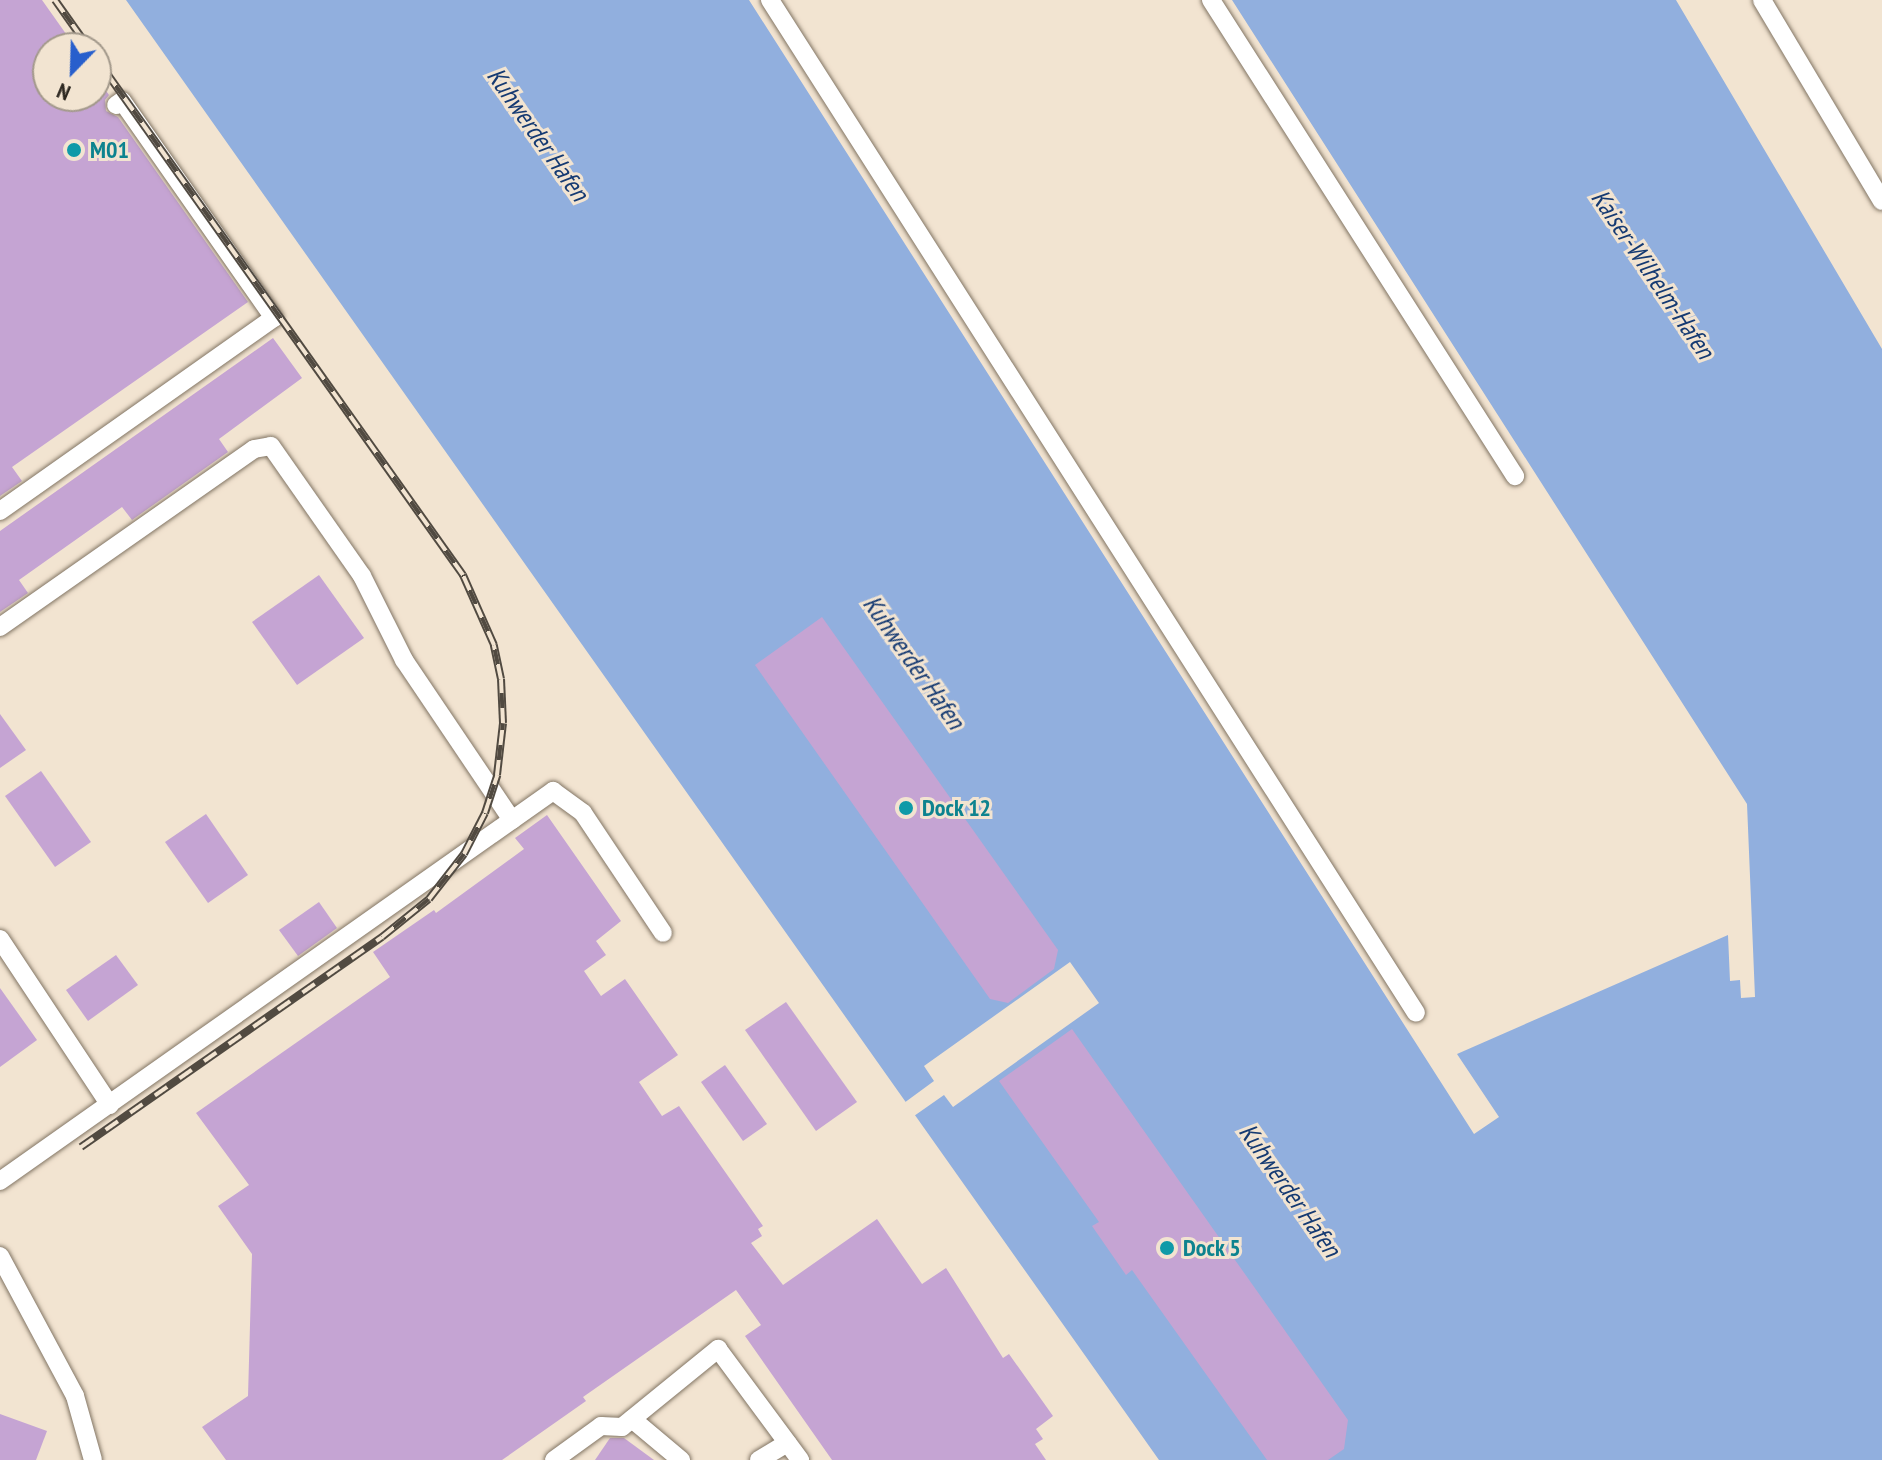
<!DOCTYPE html>
<html>
<head>
<meta charset="utf-8">
<style>
  body { margin:0 }
  #map { position:relative; width:1882px; height:1460px; overflow:hidden; background:#f2e4d1; font-family:"PT Sans Narrow",sans-serif }
  div>[style] { position:absolute }
  [style*='--x'] { left:calc(var(--x)*1px); top:calc(var(--y)*1px); width:calc(var(--w)*1px); rotate:calc(var(--a)*1deg) }
  .water>* { inset:0; background:#91afde }
  .pier>* { inset:0; background:#f2e4d1 }
  .building>* { inset:0; background:#c5a4d3 }
  .roads { filter:drop-shadow(0 0 2px #827564) drop-shadow(0 0 2px #827564) }
  .minor>* { height:18px; margin:-9px; padding:0 9px; transform-origin:9px; border-radius:9px; background:#fff }
  .rail>* { height:8px; margin-top:-4px; transform-origin:0; background:repeating-linear-gradient(90deg,#f2e4d1 0 15px,#514a41 0 30px); box-sizing:border-box; border-block:2px solid #514a41 }
  .dots>* { width:22px; height:22px; translate:-50% -50%; box-sizing:border-box; border:4px solid #f2e4d1; border-radius:50% }
  span { translate:-50% -50%; white-space:nowrap; text-align:center; line-height:1.15; -webkit-text-stroke:6px #f2e4d1; paint-order:stroke }
  .culture-label { font-size:24px; color:#0d838f; font-weight:700 }
  .left { translate:0 -50%; text-align:left }
  .water-label { font-size:26px; color:#153a72; font-style:italic }
  .north { position:absolute; left:32px; top:32px; width:80px; height:80px; box-sizing:border-box; background:#f2e4d1; border:2px solid #a3998b; border-radius:50%; rotate:203deg; font-size:22px; font-weight:700; line-height:32px; text-align:center; color:#2d2821 }
  .north::after { content:''; display:block; margin:auto; width:28px; height:36px; background:#285fcc; clip-path:polygon(50% 0,100% 100%,50% 72%,0 100%) }
</style>
</head>
<body>
<div id="map">
  <div class="water">
    <i style="clip-path:polygon(126px 0,749px 0,1474px 1134px,1499px 1117px,1457px 1054px,1728px 935px,1730px 981px,1740px 980px,1741px 998px,1755px 997px,1747px 804px,1232px 0,1676px 0,1882px 349px,1882px 1460px,1159px 1460px)"></i>
  </div>
  <div class="pier">
    <i style="clip-path:polygon(1070px 962px,1099px 1003px,953px 1107px,944px 1095px,914px 1116px,904px 1103px,934px 1081px,924px 1066px)"></i>
  </div>
  <div class="building">
    <i style="clip-path:polygon(0 0,42px 0,76px 48px,48px 48px,48px 96px,96px 96px,96px 76px,109px 95px,105px 100px,106px 111px,118px 117px,248px 302px,12px 467px,22px 481px,0 496px)"></i>
    <i style="clip-path:polygon(273px 338px,302px 378px,219px 439px,228px 452px,132px 520px,122px 507px,19px 580px,28px 593px,0 612px,0 531px)"></i>
    <i style="clip-path:polygon(319px 575px,364px 638px,297px 685px,252px 622px)"></i>
    <i style="clip-path:polygon(822px 617px,1058px 950px,1054px 969px,1008px 1003px,990px 999px,755px 665px)"></i>
    <i style="clip-path:polygon(0 714px,26px 750px,0 768px)"></i>
    <i style="clip-path:polygon(41px 771px,91px 842px,55px 867px,5px 796px)"></i>
    <i style="clip-path:polygon(206px 814px,248px 875px,208px 903px,165px 842px)"></i>
    <i style="clip-path:polygon(547px 815px,621px 921px,596px 941px,606px 955px,584px 971px,601px 996px,625px 979px,678px 1055px,639px 1082px,662px 1116px,679px 1106px,763px 1226px,758px 1229px,762px 1236px,751px 1243px,783px 1285px,877px 1219px,922px 1284px,946px 1268px,1003px 1358px,1009px 1354px,1053px 1416px,1036px 1429px,1043px 1439px,1035px 1444px,1046px 1460px,832px 1460px,745px 1336px,761px 1325px,736px 1290px,583px 1397px,586px 1401px,502px 1460px,226px 1460px,202px 1427px,248px 1396px,252px 1254px,218px 1206px,249px 1185px,196px 1113px,390px 977px,373px 952px,434px 910px,436px 913px,524px 849px,515px 838px)"></i>
    <i style="clip-path:polygon(319px 902px,337px 928px,298px 956px,279px 930px)"></i>
    <i style="clip-path:polygon(116px 955px,138px 985px,88px 1021px,66px 990px)"></i>
    <i style="clip-path:polygon(0 988px,37px 1040px,0 1067px)"></i>
    <i style="clip-path:polygon(786px 1002px,857px 1102px,816px 1131px,745px 1030px)"></i>
    <i style="clip-path:polygon(1072px 1029px,1348px 1420px,1344px 1449px,1328px 1460px,1267px 1460px,1132px 1270px,1126px 1275px,1092px 1226px,1099px 1222px,999px 1081px)"></i>
    <i style="clip-path:polygon(725px 1065px,767px 1124px,743px 1141px,701px 1082px)"></i>
    <i style="clip-path:polygon(0 1414px,47px 1431px,36px 1460px,0 1460px)"></i>
    <i style="clip-path:polygon(610px 1438px,624px 1438px,654px 1460px,595px 1460px)"></i>
  </div>
  <div class="roads">
    <div class="minor">
      <i style="--x:770;--y:0;--w:1201;--a:57.47"></i>
      <i style="--x:1211;--y:0;--w:565;--a:57.44"></i>
      <i style="--x:1762;--y:0;--w:234;--a:59.2"></i>
      <i style="--x:0;--y:511;--w:335;--a:-35.2"></i>
      <i style="--x:274;--y:318;--w:265;--a:-125"></i>
      <i style="--x:122;--y:101;--w:7;--a:146"></i>
      <i style="--x:0;--y:627;--w:310;--a:-35"></i>
      <i style="--x:254;--y:449;--w:17;--a:-10"></i>
      <i style="--x:271;--y:446;--w:159;--a:55"></i>
      <i style="--x:362;--y:576;--w:94;--a:63.4"></i>
      <i style="--x:404;--y:660;--w:193;--a:56"></i>
      <i style="--x:0;--y:939;--w:199;--a:56.5"></i>
      <i style="--x:0;--y:1181;--w:677;--a:-35.19"></i>
      <i style="--x:553;--y:791;--w:37;--a:36"></i>
      <i style="--x:583;--y:813;--w:144;--a:56.3"></i>
      <i style="--x:0;--y:1256;--w:159;--a:61.8"></i>
      <i style="--x:75;--y:1396;--w:66;--a:74.3"></i>
      <i style="--x:632;--y:1419;--w:64;--a:39.9"></i>
      <i style="--x:554;--y:1460;--w:58;--a:-35.9"></i>
      <i style="--x:601;--y:1426;--w:21;--a:3"></i>
      <i style="--x:622;--y:1427;--w:124;--a:-39.1"></i>
      <i style="--x:718;--y:1349;--w:138;--a:53.5"></i>
      <i style="--x:759;--y:1460;--w:33;--a:-31"></i>
    </div>
  </div>
  <div class="rail">
    <i style="--x:55;--y:0;--w:59;--a:54.7"></i>
    <i style="--x:81;--y:1147;--w:367;--a:-34.9"></i>
    <i style="--x:382;--y:937;--w:60;--a:-39"></i>
    <i style="--x:429;--y:899;--w:57;--a:-52.1"></i>
    <i style="--x:464;--y:854;--w:46;--a:-62.9"></i>
    <i style="--x:485;--y:813;--w:40;--a:-72"></i>
    <i style="--x:497;--y:775;--w:52;--a:-83.4"></i>
    <i style="--x:503;--y:723;--w:44;--a:-92.6"></i>
    <i style="--x:501;--y:679;--w:35;--a:-102"></i>
    <i style="--x:494;--y:645;--w:77;--a:-113.9"></i>
    <i style="--x:463;--y:575;--w:634;--a:-125.37"></i>
  </div>
  <div class="dots">
    <i style="left:74px;top:150px;background:#0f9aa8"></i>
    <i style="left:906px;top:808px;background:#0f9aa8"></i>
    <i style="left:1167px;top:1248px;background:#0f9aa8"></i>
  </div>
  <div class="culture-label">
    <span class="left" style="left:90px;top:150px">M01</span>
    <span class="left" style="left:922px;top:808px">Dock 12</span>
    <span class="left" style="left:1183px;top:1248px">Dock 5</span>
  </div>
  <div class="water-label">
    <span style="left:538px;top:134px;rotate:55deg">Kuhwerder Hafen</span>
    <span style="left:1653px;top:274px;rotate:56deg">Kaiser-Wilhelm-Hafen</span>
    <span style="left:914px;top:662px;rotate:55deg">Kuhwerder Hafen</span>
    <span style="left:1290px;top:1190px;rotate:55deg">Kuhwerder Hafen</span>
  </div>
  <div class="north">N</div>
</div>
</body>
</html>
